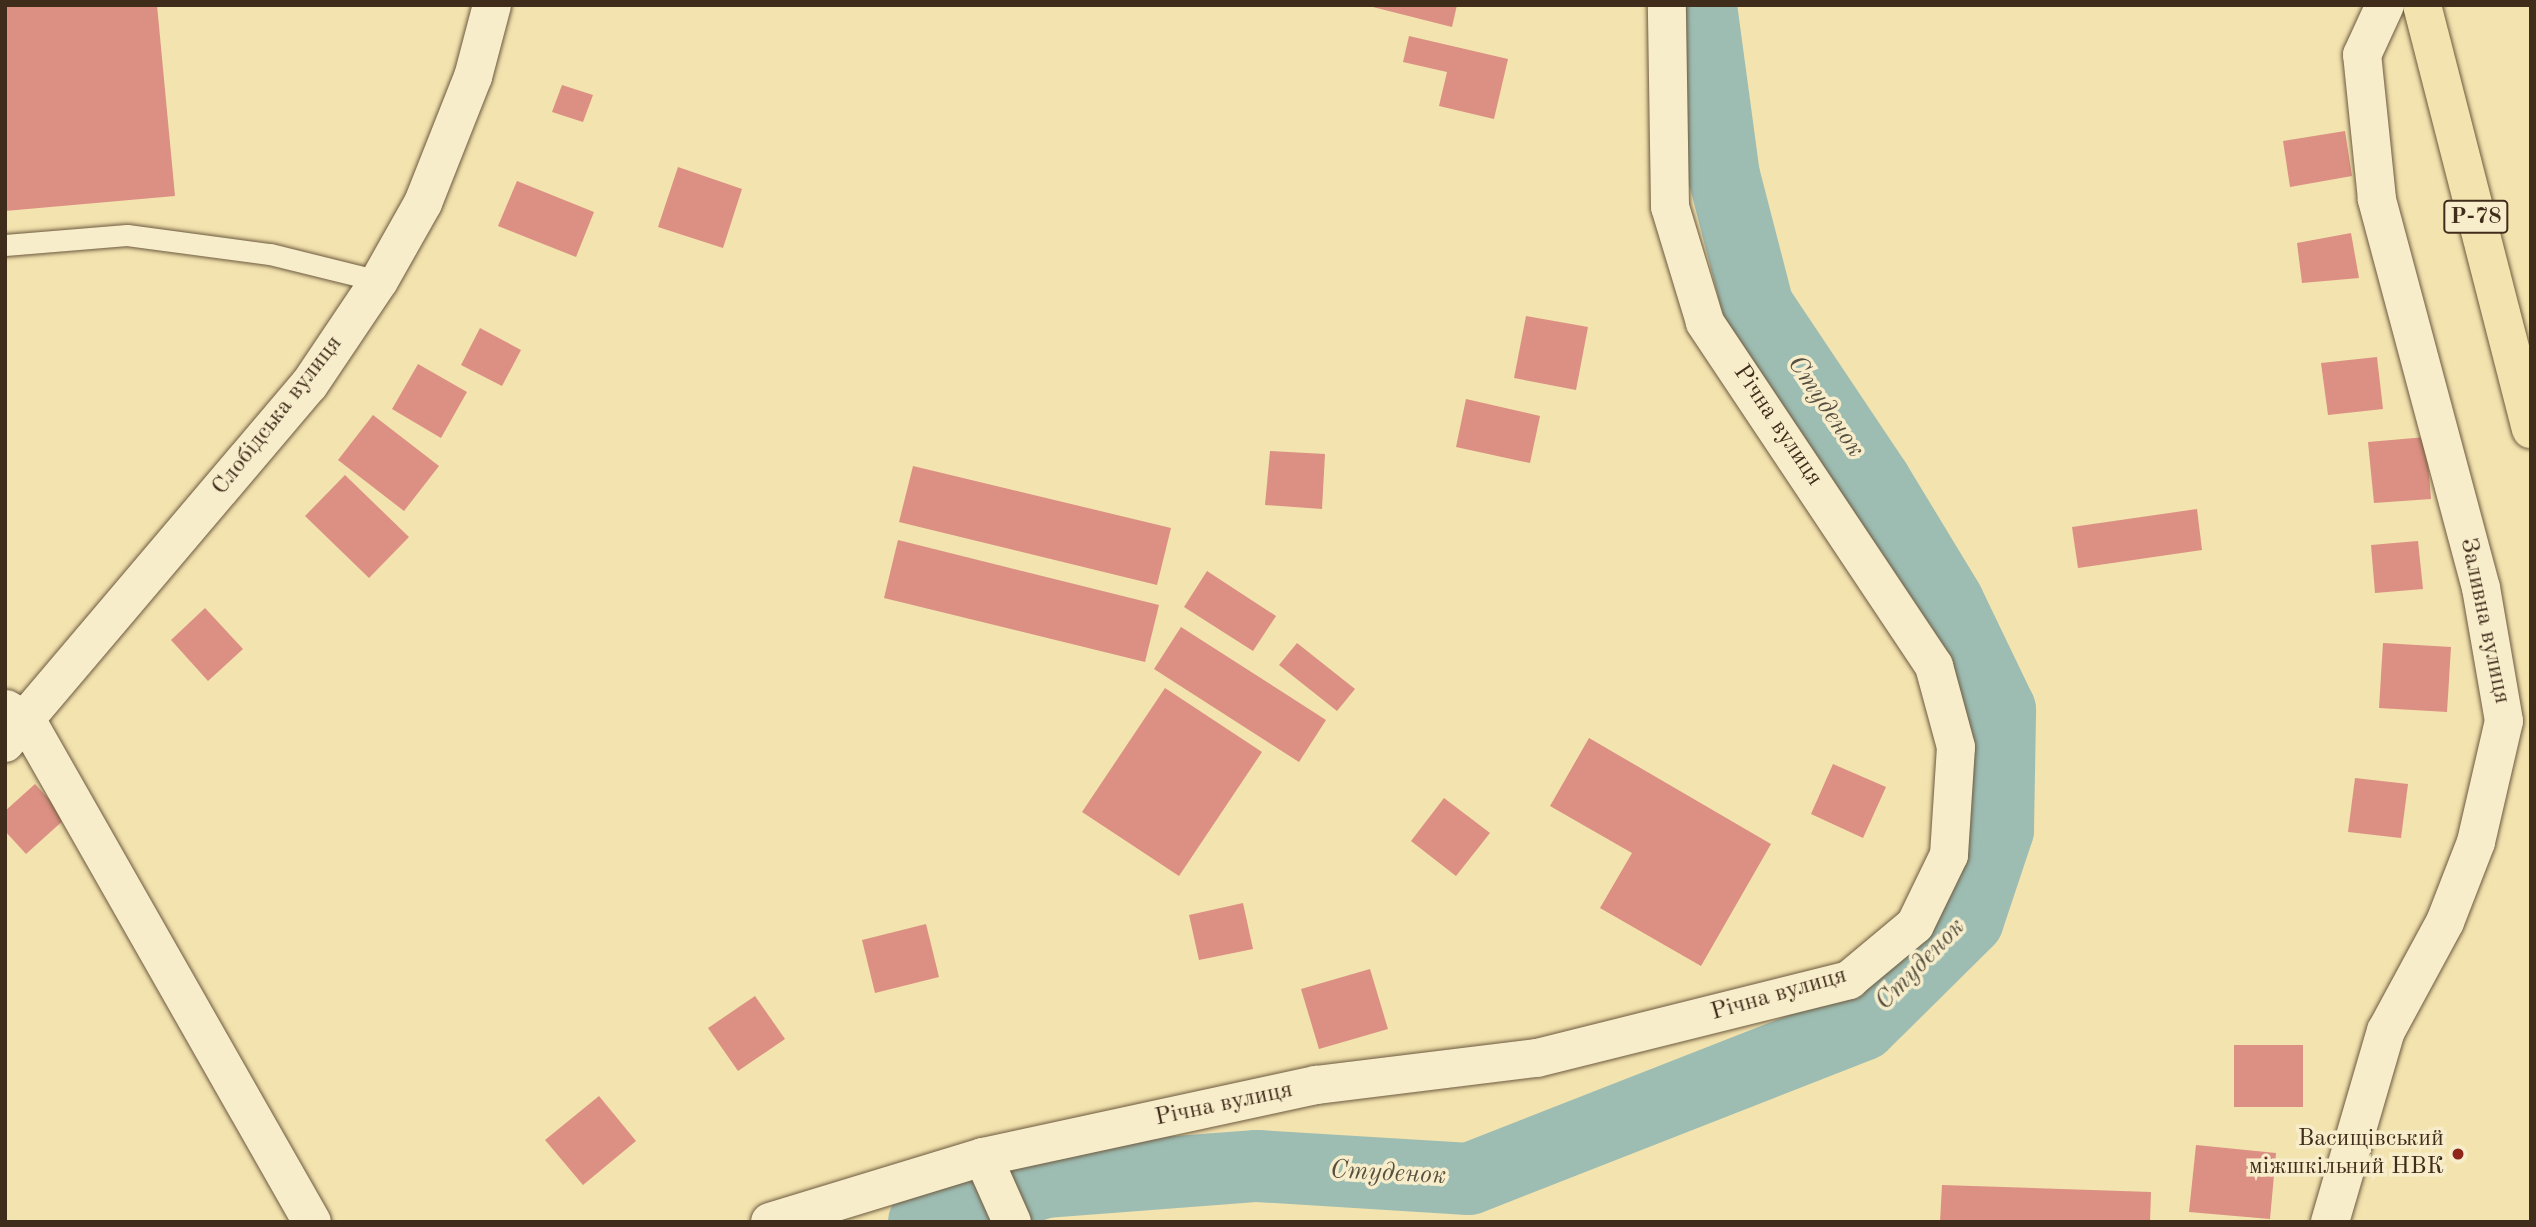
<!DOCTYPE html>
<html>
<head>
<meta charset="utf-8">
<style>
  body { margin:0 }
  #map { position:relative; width:2536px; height:1227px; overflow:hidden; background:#f3e3af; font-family:"Old Standard TT",serif }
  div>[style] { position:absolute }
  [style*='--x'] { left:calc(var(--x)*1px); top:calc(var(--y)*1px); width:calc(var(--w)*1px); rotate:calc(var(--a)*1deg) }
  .river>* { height:72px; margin:-36px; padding:0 36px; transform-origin:36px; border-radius:36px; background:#9dbdb3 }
  .building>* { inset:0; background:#db9083 }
  .roads { filter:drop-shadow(0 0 2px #6d5a3f) drop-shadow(0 0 2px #6d5a3f) }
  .lane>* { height:21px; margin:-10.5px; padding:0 10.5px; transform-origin:10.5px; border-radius:10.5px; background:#f7edcb }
  .street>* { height:38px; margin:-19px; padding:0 19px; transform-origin:19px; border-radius:19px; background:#f7edcb }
  .primary>* { height:38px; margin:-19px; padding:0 19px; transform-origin:19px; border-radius:19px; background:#f3e3af }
  .dots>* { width:19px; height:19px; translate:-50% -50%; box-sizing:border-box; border:4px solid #f7edcb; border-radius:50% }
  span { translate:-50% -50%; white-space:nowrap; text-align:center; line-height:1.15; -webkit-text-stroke:7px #f7edcb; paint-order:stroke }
  .shield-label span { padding:2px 5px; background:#f7edcb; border:2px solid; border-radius:5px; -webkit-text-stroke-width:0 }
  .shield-label { font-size:23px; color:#402c1a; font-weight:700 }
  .street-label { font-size:24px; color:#402c1a }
  .poi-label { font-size:24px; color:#402c1a }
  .right { translate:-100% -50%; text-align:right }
  .water-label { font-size:26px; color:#575040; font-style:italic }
  .frame { position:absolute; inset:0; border:7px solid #402c1a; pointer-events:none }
</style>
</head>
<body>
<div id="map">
  <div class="river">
    <i style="--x:924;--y:1222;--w:126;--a:-18.4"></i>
    <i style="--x:1044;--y:1182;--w:214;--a:-4.3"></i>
    <i style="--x:1257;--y:1166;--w:212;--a:3.5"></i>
    <i style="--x:1469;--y:1179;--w:422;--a:-21.4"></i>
    <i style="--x:1862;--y:1025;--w:149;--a:-44.7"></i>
    <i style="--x:1968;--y:920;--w:95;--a:-71.6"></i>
    <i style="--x:1998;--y:830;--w:120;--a:-89"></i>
    <i style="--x:2000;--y:710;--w:120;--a:-115.7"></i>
    <i style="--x:1948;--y:602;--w:139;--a:-121.2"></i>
    <i style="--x:1876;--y:483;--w:212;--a:-123.8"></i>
    <i style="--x:1758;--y:307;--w:135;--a:-104.5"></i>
    <i style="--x:1724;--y:176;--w:173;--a:-97.7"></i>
  </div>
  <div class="building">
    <i style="clip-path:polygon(5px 5px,157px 5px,175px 196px,5px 211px)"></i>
    <i style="clip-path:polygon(1365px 5px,1457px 5px,1452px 27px)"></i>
    <i style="clip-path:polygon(1409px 36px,1508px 59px,1494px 119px,1439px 106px,1447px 72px,1403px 62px)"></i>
    <i style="clip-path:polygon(562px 85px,593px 95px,583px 122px,552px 112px)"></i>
    <i style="clip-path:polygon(2345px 131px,2352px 176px,2290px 187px,2283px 141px)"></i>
    <i style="clip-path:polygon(678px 167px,742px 189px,723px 248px,658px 227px)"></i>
    <i style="clip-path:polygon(517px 181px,594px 212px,576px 257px,498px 226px)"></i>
    <i style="clip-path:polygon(2351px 233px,2359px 278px,2302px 283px,2297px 243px)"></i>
    <i style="clip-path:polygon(1526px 316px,1588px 327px,1576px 390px,1514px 378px)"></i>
    <i style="clip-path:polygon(480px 328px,521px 350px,502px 386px,461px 365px)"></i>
    <i style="clip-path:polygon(2377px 357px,2383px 409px,2328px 415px,2321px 363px)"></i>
    <i style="clip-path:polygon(418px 364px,467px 392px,441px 438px,392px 409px)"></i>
    <i style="clip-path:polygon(1466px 399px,1540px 416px,1530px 463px,1456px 447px)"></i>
    <i style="clip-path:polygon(373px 415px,439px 466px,404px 511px,338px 460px)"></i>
    <i style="clip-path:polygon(2426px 437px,2431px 499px,2374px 503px,2368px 442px)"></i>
    <i style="clip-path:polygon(1270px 451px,1325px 454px,1322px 509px,1265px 505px)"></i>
    <i style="clip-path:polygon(913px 466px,1171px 528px,1157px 585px,899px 522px)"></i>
    <i style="clip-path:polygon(345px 475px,409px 537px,369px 578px,305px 516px)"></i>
    <i style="clip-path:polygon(2197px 509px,2202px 550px,2078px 568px,2072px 527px)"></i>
    <i style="clip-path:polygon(898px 540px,1159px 605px,1145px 662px,884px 598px)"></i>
    <i style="clip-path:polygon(2418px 541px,2423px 589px,2375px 593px,2371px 545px)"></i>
    <i style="clip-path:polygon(1207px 571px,1276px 616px,1253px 651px,1184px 607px)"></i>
    <i style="clip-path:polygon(205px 608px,243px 649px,208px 681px,171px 640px)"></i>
    <i style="clip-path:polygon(1181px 627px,1326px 720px,1299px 762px,1154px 669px)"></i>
    <i style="clip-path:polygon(1297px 643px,1355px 689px,1337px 711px,1279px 665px)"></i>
    <i style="clip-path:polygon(2383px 643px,2451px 647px,2447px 712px,2379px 708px)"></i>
    <i style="clip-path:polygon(1165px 688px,1262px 752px,1179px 876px,1082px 812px)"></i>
    <i style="clip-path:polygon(1589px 738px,1771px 844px,1701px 966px,1600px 908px,1632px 853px,1550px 806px)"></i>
    <i style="clip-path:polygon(1833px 764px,1886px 787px,1863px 838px,1811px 814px)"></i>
    <i style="clip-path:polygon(2355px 778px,2408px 784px,2401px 838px,2348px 832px)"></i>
    <i style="clip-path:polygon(35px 784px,66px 818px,26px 854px,5px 831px,5px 811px)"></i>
    <i style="clip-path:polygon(1444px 798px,1490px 833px,1456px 876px,1411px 841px)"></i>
    <i style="clip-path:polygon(1243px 903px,1253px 949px,1199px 960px,1189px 915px)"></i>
    <i style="clip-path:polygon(926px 924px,939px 977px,875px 993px,862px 940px)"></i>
    <i style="clip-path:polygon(1370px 969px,1388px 1029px,1319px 1049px,1301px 989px)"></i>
    <i style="clip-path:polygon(755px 996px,785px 1039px,738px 1071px,708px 1028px)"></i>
    <i style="clip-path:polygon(2234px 1045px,2303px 1045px,2303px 1107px,2234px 1107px)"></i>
    <i style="clip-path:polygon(599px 1096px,636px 1141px,583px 1185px,545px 1140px)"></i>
    <i style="clip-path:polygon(2196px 1145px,2276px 1153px,2270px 1219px,2189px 1212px)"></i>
    <i style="clip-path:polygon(1942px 1185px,2151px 1192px,2150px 1222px,1940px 1222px)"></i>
  </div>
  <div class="roads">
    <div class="lane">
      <i style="--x:5;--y:245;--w:122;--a:-4.7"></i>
      <i style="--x:127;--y:235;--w:144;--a:7.6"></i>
      <i style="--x:270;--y:254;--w:112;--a:13.9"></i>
    </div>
    <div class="street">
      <i style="--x:6;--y:709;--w:24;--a:30"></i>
      <i style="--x:27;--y:721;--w:576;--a:60.37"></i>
      <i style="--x:5;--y:743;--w:470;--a:-49.7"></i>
      <i style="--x:309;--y:385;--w:125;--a:-56.1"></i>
      <i style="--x:379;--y:281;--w:90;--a:-60.6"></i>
      <i style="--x:423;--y:203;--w:136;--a:-68.4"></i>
      <i style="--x:473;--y:77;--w:74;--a:-75.2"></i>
      <i style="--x:983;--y:1157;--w:71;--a:66"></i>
      <i style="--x:770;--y:1222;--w:223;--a:-17"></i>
      <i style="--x:983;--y:1157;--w:341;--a:-12.2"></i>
      <i style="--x:1316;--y:1085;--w:223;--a:-7"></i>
      <i style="--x:1537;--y:1058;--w:322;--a:-14"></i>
      <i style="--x:1849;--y:980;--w:86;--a:-39.8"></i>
      <i style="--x:1915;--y:925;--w:78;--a:-64.1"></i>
      <i style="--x:1949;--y:855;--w:108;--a:-86.3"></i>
      <i style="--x:1956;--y:747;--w:84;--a:-105.2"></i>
      <i style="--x:1934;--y:666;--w:413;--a:-123.7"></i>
      <i style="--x:1705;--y:322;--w:120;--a:-106.9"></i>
      <i style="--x:1670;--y:207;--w:202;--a:-90.9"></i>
      <i style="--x:2330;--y:1222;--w:199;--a:-73.7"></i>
      <i style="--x:2386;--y:1031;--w:124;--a:-61.6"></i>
      <i style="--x:2445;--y:922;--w:86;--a:-68.8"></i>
      <i style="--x:2476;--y:842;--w:124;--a:-77"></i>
      <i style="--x:2504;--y:721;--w:135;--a:-99.8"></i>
      <i style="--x:2481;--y:588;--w:403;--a:-105"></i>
      <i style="--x:2377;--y:199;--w:145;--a:-95.9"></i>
      <i style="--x:2362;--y:55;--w:55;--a:-65.3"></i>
    </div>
    <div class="primary">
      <i style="--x:2422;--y:5;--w:438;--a:75.6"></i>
    </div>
  </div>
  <div class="dots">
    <i style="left:2458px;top:1154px;background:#8f2418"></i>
  </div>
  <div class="shield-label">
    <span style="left:2476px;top:217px">Р-78</span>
  </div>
  <div class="street-label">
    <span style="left:278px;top:416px;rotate:-52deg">Слобідська вулиця</span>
    <span style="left:1777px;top:426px;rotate:56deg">Річна вулиця</span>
    <span style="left:2484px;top:621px;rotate:78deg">Заливна вулиця</span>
    <span style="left:1779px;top:995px;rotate:-16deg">Річна вулиця</span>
    <span style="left:1224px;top:1105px;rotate:-12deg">Річна вулиця</span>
  </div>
  <div class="poi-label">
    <span class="right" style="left:2444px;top:1154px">Васищівський<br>міжшкільний НВК</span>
  </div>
  <div class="water-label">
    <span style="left:1825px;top:407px;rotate:56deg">Студенок</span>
    <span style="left:1921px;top:965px;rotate:-46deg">Студенок</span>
    <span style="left:1388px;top:1174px;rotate:3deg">Студенок</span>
  </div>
  <div class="frame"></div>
</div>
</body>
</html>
